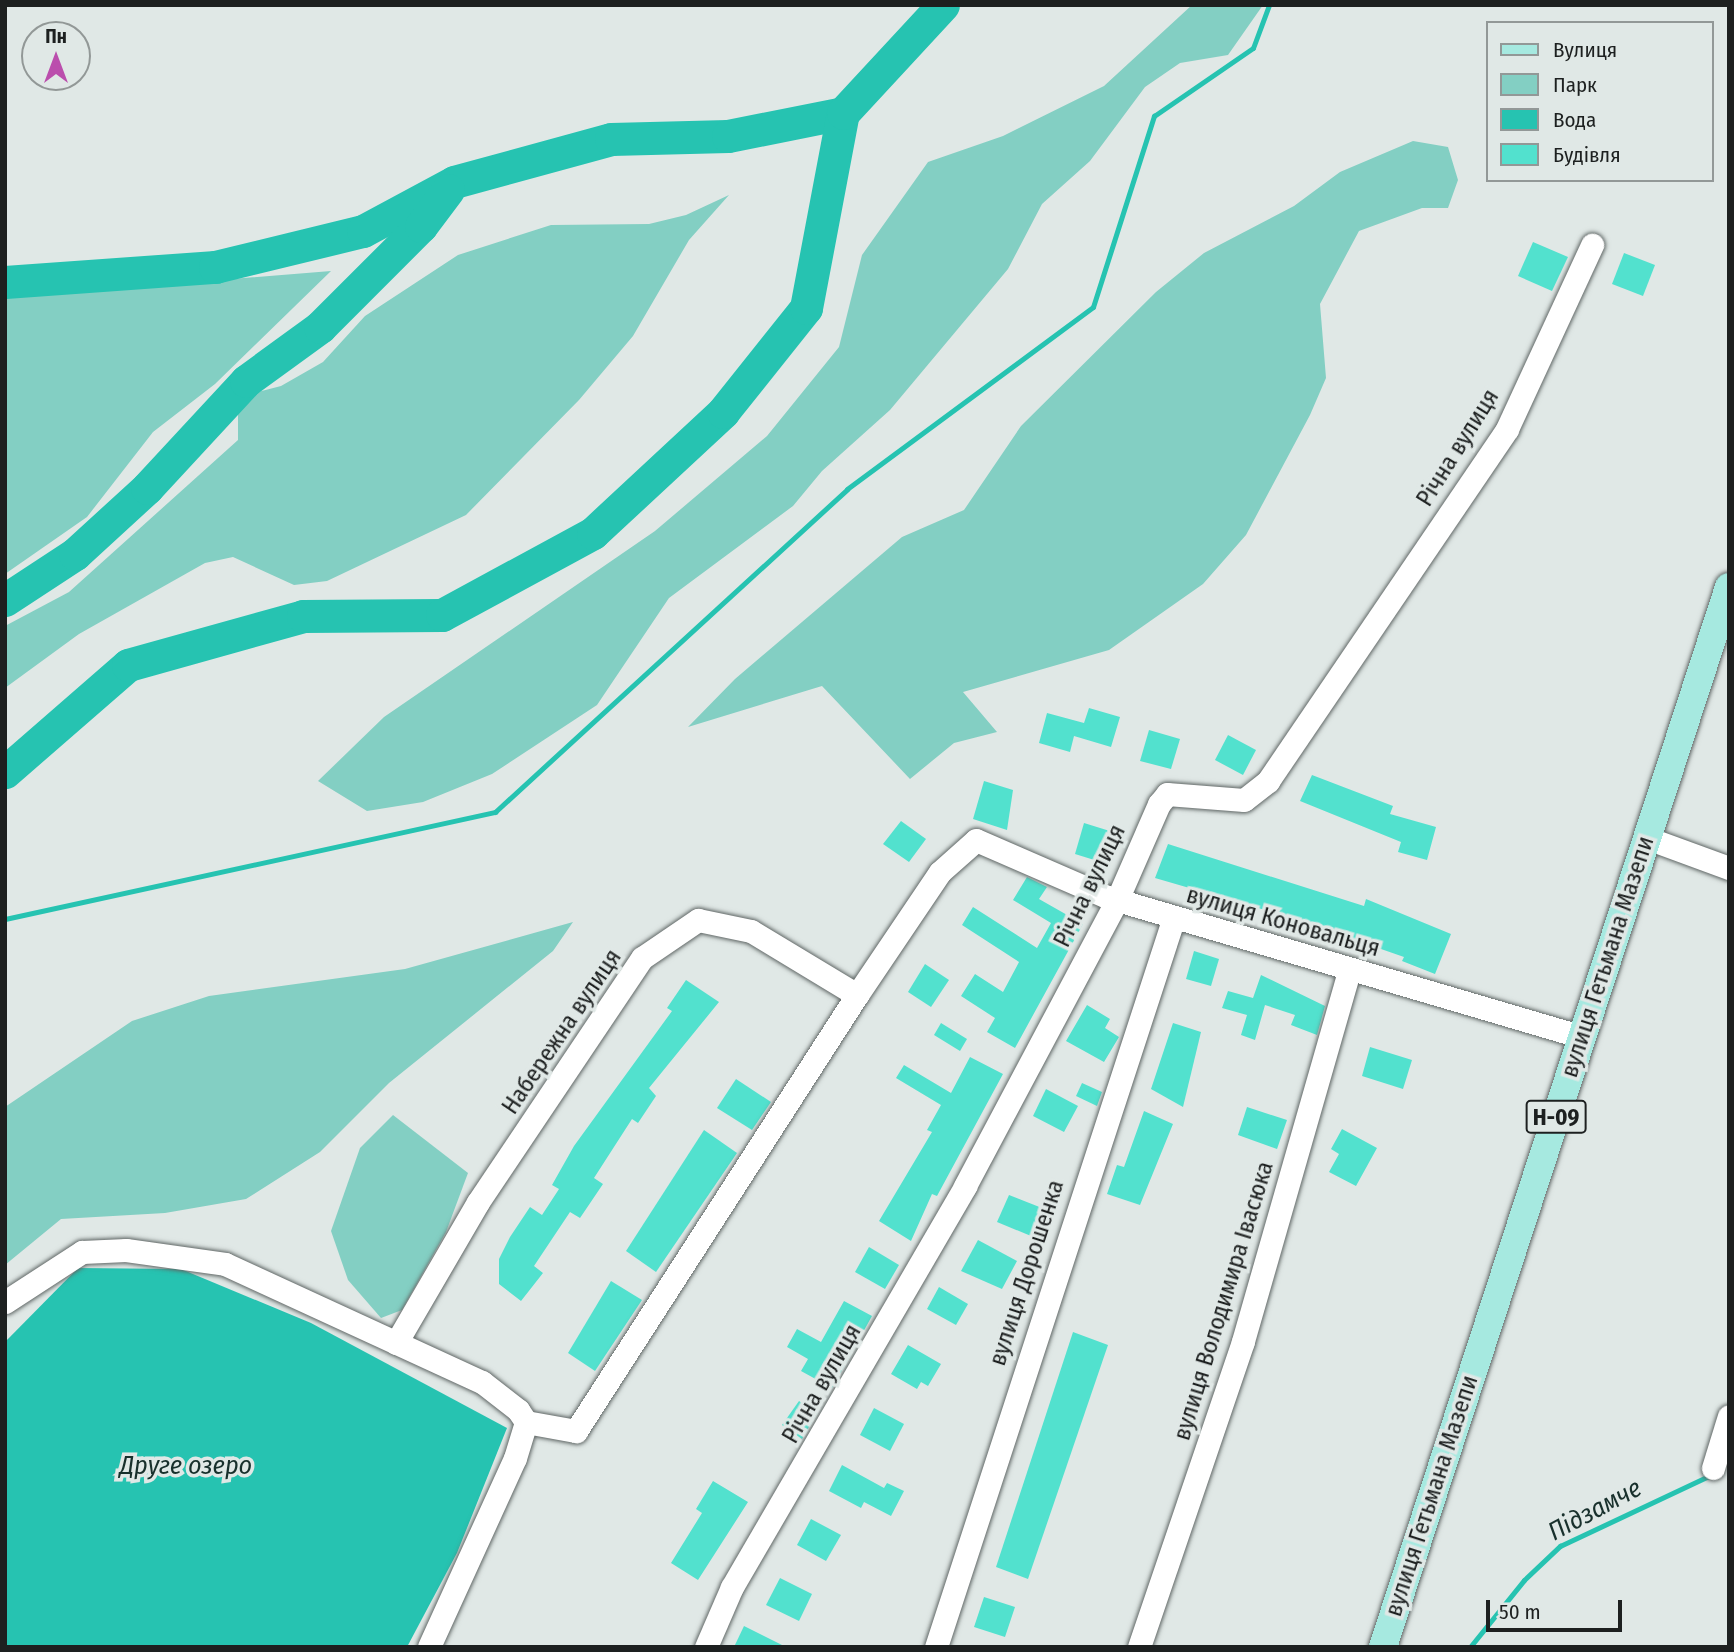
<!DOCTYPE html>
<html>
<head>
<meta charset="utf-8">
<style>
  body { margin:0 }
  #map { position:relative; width:1734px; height:1652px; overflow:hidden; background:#e0e8e6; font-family:"Fira Sans Condensed",sans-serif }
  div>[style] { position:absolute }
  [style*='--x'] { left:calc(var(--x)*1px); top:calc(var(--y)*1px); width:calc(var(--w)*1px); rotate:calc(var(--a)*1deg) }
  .green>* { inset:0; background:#83cfc3 }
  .water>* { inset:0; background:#26c3b1 }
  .stream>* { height:5px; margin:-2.5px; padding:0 2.5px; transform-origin:2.5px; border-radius:2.5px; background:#26c3b1 }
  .river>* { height:33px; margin:-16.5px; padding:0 16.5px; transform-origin:16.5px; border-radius:16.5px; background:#26c3b1 }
  .building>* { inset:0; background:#52e1ce }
  .roads { filter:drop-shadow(0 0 2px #606766) drop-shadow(0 0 2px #606766) }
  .minor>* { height:23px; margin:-11.5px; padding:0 11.5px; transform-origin:11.5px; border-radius:11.5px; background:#fff }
  .major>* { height:28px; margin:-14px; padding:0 14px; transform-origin:14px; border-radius:14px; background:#a6e9e0 }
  span { translate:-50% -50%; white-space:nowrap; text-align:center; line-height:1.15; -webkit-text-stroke:7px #e0e8e6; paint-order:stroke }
  .shield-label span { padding:2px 5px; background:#e0e8e6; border:2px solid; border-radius:5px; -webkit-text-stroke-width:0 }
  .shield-label { font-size:23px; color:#1d2020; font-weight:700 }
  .street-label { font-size:24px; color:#1d2020 }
  .water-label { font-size:26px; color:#18302c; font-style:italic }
  .frame { position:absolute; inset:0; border:7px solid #1d2020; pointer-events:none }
  .legend { position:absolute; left:1486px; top:21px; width:228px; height:161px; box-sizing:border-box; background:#e0e8e6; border:2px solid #929897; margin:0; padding:9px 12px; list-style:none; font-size:21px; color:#1d2020 }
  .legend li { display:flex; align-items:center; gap:14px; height:35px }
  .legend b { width:35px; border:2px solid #929897 }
  .north { position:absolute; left:21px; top:21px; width:70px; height:70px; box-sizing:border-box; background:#e0e8e6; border:2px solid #929897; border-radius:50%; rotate:0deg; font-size:19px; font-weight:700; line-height:28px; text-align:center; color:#1d2020 }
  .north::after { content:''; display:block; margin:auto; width:24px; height:32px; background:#bb4ead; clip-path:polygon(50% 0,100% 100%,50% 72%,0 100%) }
  .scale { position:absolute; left:1486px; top:1600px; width:136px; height:32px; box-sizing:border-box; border:4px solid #1d2020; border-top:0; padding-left:9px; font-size:21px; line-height:24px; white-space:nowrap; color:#1d2020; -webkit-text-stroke:5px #e0e8e6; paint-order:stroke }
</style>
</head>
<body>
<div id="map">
  <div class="green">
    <i style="clip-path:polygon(1192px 5px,1263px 5px,1228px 55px,1180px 63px,1145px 87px,1090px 161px,1042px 204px,1008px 269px,890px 410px,822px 471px,793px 506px,669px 598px,597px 705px,492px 774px,423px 802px,367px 811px,318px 781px,384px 717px,655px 531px,767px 436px,839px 347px,862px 255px,928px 162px,1003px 136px,1104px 86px)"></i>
    <i style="clip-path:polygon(1413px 141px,1448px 147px,1458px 180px,1448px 208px,1422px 208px,1359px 231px,1320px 304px,1326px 378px,1310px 415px,1246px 535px,1203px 584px,1109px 650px,963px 692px,997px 732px,954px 743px,910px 779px,822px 686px,688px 727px,735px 679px,902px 537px,964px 510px,1021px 426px,1156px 292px,1204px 253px,1294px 206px,1340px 172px)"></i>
    <i style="clip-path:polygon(729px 195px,689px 240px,633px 336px,579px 400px,466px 515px,327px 581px,294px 585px,233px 557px,205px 563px,79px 634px,5px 688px,5px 626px,69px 592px,238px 440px,238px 397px,281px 386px,323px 362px,365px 316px,458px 255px,551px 225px,649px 224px,686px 215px)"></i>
    <i style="clip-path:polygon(331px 271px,215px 384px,153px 432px,87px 517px,5px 574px,5px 290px,108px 289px)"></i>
    <i style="clip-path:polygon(573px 922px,553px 951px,389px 1083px,320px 1152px,246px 1199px,165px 1213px,61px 1219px,5px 1265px,5px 1107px,132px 1021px,209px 996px,405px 969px)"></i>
    <i style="clip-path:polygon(393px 1115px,468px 1173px,446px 1232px,402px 1310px,381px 1318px,348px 1280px,331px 1231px,360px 1148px)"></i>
  </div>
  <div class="water">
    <i style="clip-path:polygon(78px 1268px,181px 1269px,311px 1323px,507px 1428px,457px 1553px,407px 1647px,5px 1647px,5px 1342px)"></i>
  </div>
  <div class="stream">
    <i style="--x:5;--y:919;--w:502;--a:-12.32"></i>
    <i style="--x:495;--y:812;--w:478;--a:-42.5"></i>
    <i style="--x:847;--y:489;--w:306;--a:-36.5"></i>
    <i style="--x:1093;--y:307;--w:201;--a:-72.3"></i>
    <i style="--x:1154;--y:116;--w:120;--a:-34.5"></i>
    <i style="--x:1253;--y:48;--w:46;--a:-69.6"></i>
    <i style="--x:1470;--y:1647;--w:86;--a:-51.1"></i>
    <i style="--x:1524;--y:1580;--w:50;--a:-43.4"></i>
    <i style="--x:1560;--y:1546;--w:169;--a:-25.2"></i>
  </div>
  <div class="river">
    <i style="--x:5;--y:282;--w:211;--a:-4.1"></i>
    <i style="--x:215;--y:267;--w:152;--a:-13.7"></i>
    <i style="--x:363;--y:231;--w:103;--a:-28.3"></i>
    <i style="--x:454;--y:182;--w:163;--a:-15.3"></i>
    <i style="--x:611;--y:139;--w:117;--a:-1.5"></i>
    <i style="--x:728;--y:136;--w:117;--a:-11.3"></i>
    <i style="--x:5;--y:600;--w:84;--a:-33.3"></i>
    <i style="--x:75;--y:554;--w:98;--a:-42.5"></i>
    <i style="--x:147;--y:488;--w:146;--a:-47.2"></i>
    <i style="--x:246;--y:381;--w:92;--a:-36.1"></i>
    <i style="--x:320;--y:327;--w:143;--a:-45"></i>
    <i style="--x:421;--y:226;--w:45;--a:-53.1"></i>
    <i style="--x:5;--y:772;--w:163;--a:-41"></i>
    <i style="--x:128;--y:665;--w:182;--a:-15.6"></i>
    <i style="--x:303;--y:616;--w:139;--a:-0.4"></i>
    <i style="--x:442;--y:615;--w:172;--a:-28.5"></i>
    <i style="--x:593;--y:533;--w:178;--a:-42.9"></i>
    <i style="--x:723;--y:412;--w:133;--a:-51.4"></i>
    <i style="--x:806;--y:308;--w:198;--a:-79.3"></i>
    <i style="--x:843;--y:113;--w:147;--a:-47.2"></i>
  </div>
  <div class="building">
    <i style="clip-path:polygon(1533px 242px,1568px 257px,1552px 291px,1518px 276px)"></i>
    <i style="clip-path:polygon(1624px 253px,1655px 265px,1643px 296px,1612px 284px)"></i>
    <i style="clip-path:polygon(1089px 708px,1120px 717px,1111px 747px,1074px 736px,1070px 752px,1039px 743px,1047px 713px,1084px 723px)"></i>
    <i style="clip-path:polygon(1149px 730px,1180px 739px,1171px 769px,1140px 761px)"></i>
    <i style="clip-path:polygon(1228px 735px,1256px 750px,1243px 775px,1215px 760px)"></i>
    <i style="clip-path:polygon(1312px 775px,1393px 806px,1390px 814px,1436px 827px,1427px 860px,1398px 852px,1401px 842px,1300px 801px)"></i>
    <i style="clip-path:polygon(984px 781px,1013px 790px,1007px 830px,973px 819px)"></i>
    <i style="clip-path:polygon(901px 821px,926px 839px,909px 862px,883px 844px)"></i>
    <i style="clip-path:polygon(1084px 823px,1113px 832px,1104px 863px,1075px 854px)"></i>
    <i style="clip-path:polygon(1168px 844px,1364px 906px,1366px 899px,1451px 934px,1435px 974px,1402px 961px,1404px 957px,1289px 917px,1155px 878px)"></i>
    <i style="clip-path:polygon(1027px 877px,1047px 887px,1039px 899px,1083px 924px,1015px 1048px,987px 1032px,995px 1018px,961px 996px,975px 974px,1003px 992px,1019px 962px,962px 925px,973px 907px,1037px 948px,1051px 923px,1013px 900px)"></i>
    <i style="clip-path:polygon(1194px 951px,1219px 959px,1211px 986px,1186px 979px)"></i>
    <i style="clip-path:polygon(925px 964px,949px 980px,931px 1007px,908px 992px)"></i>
    <i style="clip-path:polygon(1261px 975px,1325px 1006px,1317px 1035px,1291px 1025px,1295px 1015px,1265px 1005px,1255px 1040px,1241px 1035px,1247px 1015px,1222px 1008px,1228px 991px,1253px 998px)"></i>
    <i style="clip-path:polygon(686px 980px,719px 1002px,649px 1088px,656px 1096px,638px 1123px,632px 1119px,594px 1178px,603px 1184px,580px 1218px,570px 1212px,534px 1266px,543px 1273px,521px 1301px,499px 1284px,499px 1259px,510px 1237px,530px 1207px,542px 1215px,559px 1189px,552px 1185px,574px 1146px,672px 1011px,667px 1008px)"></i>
    <i style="clip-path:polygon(1087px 1005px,1110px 1019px,1105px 1028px,1119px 1037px,1104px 1062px,1066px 1041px)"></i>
    <i style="clip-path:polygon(941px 1023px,967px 1039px,960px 1051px,934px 1035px)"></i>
    <i style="clip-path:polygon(1173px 1023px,1201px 1032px,1183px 1107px,1151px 1089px)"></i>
    <i style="clip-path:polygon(1370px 1047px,1412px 1060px,1403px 1089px,1362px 1076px)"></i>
    <i style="clip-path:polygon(970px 1057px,1003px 1074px,937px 1196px,932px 1194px,911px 1241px,879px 1221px,932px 1132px,927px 1130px,941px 1105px,896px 1078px,904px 1065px,951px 1093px)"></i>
    <i style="clip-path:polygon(736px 1079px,771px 1102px,752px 1130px,717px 1108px)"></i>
    <i style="clip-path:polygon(1082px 1083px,1102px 1092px,1097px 1106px,1076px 1096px)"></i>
    <i style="clip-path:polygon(1046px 1089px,1078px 1106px,1064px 1132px,1033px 1116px)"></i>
    <i style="clip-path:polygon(1247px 1107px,1287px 1120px,1277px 1149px,1238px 1135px)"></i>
    <i style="clip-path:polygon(1144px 1111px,1173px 1124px,1140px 1205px,1107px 1194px,1117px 1165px,1124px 1167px)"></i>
    <i style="clip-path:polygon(1342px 1129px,1377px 1148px,1356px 1186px,1329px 1172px,1339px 1154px,1331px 1149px)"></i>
    <i style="clip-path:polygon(704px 1130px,737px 1153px,656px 1272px,626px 1251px)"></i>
    <i style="clip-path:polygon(1009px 1195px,1042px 1208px,1031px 1236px,997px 1222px)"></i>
    <i style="clip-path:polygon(978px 1240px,1017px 1261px,1002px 1289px,961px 1271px)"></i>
    <i style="clip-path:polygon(869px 1247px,899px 1265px,885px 1289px,855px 1272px)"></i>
    <i style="clip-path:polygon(611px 1281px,642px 1300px,595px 1371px,568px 1353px)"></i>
    <i style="clip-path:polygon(939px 1287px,968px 1304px,956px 1325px,927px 1309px)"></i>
    <i style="clip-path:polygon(844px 1301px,872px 1316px,832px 1388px,801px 1371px,808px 1359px,787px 1347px,797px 1329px,821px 1342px)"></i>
    <i style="clip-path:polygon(1073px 1332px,1108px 1345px,1028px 1579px,996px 1567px)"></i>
    <i style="clip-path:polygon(908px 1345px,941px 1364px,928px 1386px,921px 1382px,917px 1389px,891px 1374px)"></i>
    <i style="clip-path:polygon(799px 1401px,817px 1413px,802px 1439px,782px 1425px)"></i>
    <i style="clip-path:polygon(874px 1408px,904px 1424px,890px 1451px,860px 1435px)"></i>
    <i style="clip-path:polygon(842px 1465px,884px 1488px,887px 1483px,904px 1491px,891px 1516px,864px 1502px,861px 1508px,829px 1491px)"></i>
    <i style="clip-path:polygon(713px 1481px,748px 1502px,698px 1580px,671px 1563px,702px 1513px,696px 1509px)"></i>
    <i style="clip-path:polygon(811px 1519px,841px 1535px,826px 1561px,797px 1545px)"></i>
    <i style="clip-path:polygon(780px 1578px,812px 1594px,799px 1621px,766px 1605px)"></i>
    <i style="clip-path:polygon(984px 1597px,1015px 1607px,1005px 1637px,974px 1627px)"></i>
    <i style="clip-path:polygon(744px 1626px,786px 1647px,734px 1647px)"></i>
  </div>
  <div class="roads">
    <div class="minor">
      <i style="--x:1647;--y:838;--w:87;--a:20.1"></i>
      <i style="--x:5;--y:1302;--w:92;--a:-33"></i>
      <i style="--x:82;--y:1252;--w:44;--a:-2.6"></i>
      <i style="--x:126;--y:1250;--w:100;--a:8"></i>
      <i style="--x:225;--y:1264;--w:283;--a:24.7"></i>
      <i style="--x:482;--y:1382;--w:46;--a:37.9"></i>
      <i style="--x:518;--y:1410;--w:14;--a:56"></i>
      <i style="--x:526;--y:1422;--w:38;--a:107"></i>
      <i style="--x:515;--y:1458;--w:208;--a:114.5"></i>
      <i style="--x:396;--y:1343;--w:163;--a:-59.8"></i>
      <i style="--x:478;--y:1202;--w:294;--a:-56.1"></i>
      <i style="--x:642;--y:958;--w:68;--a:-34.2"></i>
      <i style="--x:698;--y:920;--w:54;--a:11.7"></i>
      <i style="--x:751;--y:931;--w:124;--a:31.1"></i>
      <i style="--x:857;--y:995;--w:148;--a:-56"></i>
      <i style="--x:940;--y:872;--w:48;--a:-41.6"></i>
      <i style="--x:976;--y:840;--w:143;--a:23.5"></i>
      <i style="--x:1107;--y:897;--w:495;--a:16.4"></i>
      <i style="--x:526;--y:1422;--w:51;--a:10.2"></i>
      <i style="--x:576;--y:1431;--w:519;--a:-57.2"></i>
      <i style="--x:1713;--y:1468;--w:54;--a:-72.9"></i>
      <i style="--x:706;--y:1647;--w:65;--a:-66.6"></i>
      <i style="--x:732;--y:1587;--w:464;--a:-59.8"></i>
      <i style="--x:965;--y:1186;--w:324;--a:-62"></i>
      <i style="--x:1117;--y:900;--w:105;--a:-66.4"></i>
      <i style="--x:1159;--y:804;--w:13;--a:-51"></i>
      <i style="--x:1167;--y:794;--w:77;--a:4.5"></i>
      <i style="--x:1244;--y:800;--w:31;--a:-38"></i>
      <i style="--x:1268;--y:781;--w:425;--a:-55.8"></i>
      <i style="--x:1507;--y:429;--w:203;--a:-65.2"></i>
      <i style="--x:936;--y:1647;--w:768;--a:-71.94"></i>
      <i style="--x:1139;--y:1647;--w:323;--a:-71.2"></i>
      <i style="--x:1243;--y:1341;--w:387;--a:-74"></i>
    </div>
    <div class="major">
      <i style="--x:1383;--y:1647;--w:1115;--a:-71.92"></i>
    </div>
  </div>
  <div class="shield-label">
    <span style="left:1556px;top:1117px">Н-09</span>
  </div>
  <div class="street-label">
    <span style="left:1458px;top:448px;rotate:-58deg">Річна вулиця</span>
    <span style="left:1090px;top:886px;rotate:-64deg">Річна вулиця</span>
    <span style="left:1283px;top:922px;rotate:16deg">вулиця Коновальця</span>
    <span style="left:1608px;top:957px;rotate:-72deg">вулиця Гетьмана Мазепи</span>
    <span style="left:562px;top:1032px;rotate:-56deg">Набережна вулиця</span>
    <span style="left:1027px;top:1273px;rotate:-72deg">вулиця Дорошенка</span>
    <span style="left:1224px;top:1301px;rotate:-73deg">вулиця Володимира Івасюка</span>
    <span style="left:822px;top:1384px;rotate:-60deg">Річна вулиця</span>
    <span style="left:1432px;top:1496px;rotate:-72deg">вулиця Гетьмана Мазепи</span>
  </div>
  <div class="water-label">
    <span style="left:186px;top:1466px">Друге озеро</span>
    <span style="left:1595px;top:1510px;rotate:-28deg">Підзамче</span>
  </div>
  <div class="frame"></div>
  <ul class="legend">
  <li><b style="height:9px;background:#a6e9e0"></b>Вулиця</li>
  <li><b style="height:19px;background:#83cfc3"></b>Парк</li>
  <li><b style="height:19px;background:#26c3b1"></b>Вода</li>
  <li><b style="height:19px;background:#52e1ce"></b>Будівля</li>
  </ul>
  <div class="north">Пн</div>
  <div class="scale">50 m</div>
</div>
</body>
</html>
